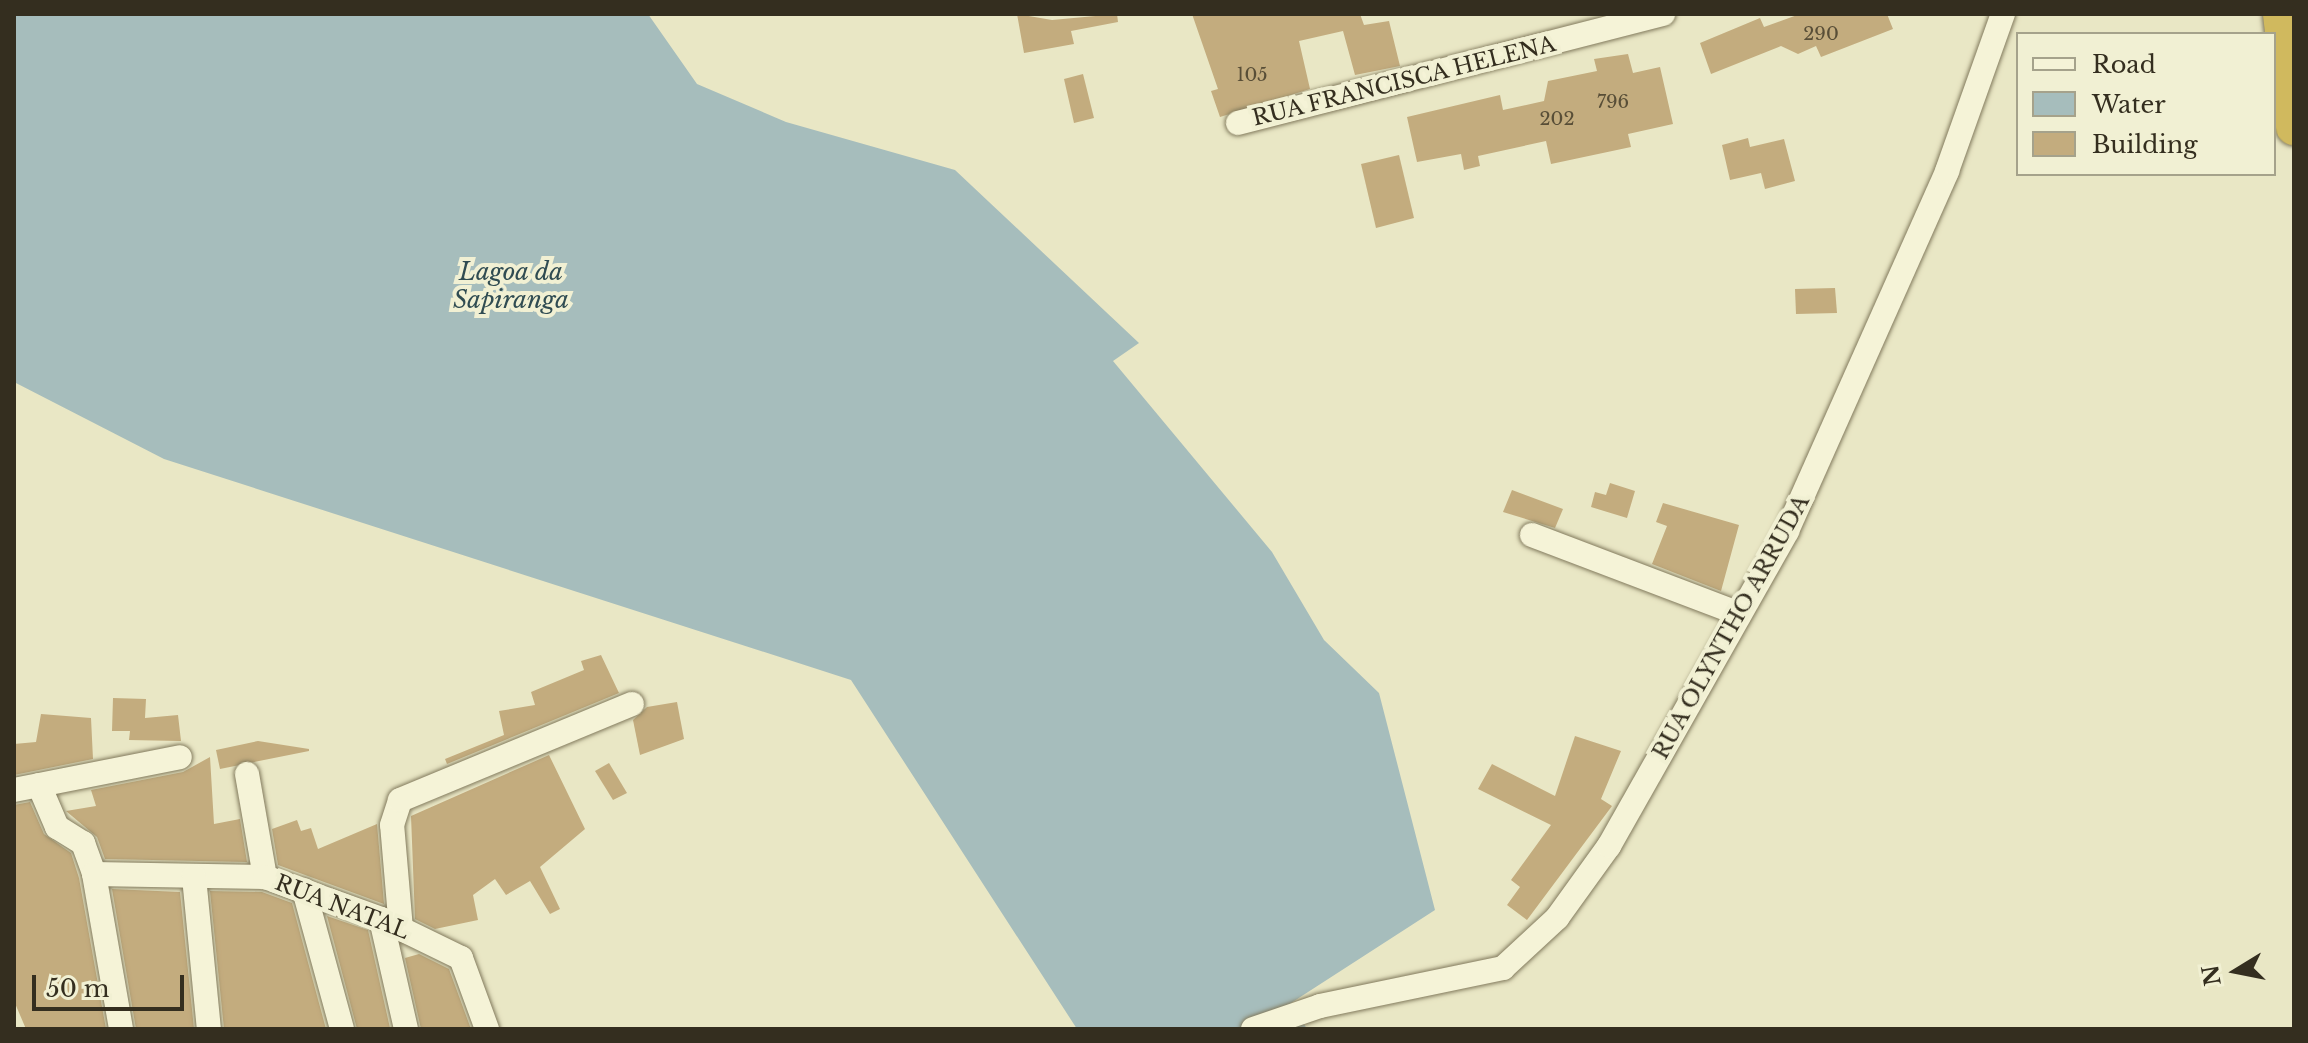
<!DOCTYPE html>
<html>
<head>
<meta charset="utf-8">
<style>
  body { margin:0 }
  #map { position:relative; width:2308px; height:1043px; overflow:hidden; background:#e9e7c5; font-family:"Libre Baskerville",serif }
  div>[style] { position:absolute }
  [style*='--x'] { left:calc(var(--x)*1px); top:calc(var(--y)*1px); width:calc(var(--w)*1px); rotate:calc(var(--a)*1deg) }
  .water>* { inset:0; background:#a6bdbc }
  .building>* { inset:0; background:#c3ac7e }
  .roads { filter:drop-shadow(0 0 2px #827a5d) drop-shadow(0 0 2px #827a5d) }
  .minor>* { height:24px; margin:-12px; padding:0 12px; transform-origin:12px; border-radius:12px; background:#f5f3d7 }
  .highway>* { height:36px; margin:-18px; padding:0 18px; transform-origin:18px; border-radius:18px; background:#d0b95e }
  span { translate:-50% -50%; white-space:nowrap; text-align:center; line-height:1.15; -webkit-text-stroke:8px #f1f0d3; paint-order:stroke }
  .number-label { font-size:18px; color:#584e37 }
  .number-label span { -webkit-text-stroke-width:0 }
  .street-label { font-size:22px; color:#342e1f }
  .water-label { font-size:24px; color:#304c52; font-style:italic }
  .frame { position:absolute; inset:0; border:16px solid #342e1f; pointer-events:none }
  .legend { position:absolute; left:2016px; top:32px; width:260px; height:144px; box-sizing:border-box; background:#f1f0d3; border:2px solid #a5a28b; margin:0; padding:10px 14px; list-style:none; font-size:24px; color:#342e1f }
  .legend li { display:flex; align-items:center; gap:16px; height:40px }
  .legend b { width:40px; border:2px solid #a5a28b }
  .north { position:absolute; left:2196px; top:931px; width:80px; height:80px; -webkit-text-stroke:6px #f1f0d3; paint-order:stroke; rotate:260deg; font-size:22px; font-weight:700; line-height:32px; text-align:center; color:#342e1f }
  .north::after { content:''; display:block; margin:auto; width:28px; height:36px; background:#342e1f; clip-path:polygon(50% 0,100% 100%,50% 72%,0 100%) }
  .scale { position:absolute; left:32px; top:975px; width:152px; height:36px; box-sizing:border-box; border:4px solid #342e1f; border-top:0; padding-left:10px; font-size:24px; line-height:28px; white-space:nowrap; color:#342e1f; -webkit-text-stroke:6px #f1f0d3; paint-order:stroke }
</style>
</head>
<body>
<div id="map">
  <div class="water">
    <i style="clip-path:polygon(14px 14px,648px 14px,697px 84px,786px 122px,955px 170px,1139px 343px,1113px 361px,1272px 552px,1324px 640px,1379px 693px,1435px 910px,1291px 1003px,1307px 1029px,1077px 1029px,851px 680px,164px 459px,14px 382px)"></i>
  </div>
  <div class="building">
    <i style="clip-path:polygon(1017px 14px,1052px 20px,1117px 14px,1118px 22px,1071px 31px,1074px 44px,1024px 53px)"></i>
    <i style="clip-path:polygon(1192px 14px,1360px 14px,1364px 25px,1389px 21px,1400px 66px,1355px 75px,1343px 31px,1299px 41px,1310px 89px,1220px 117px,1211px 91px,1218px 89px)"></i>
    <i style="clip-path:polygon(1800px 14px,1887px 14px,1893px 29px,1821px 57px,1816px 46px,1798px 54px,1781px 46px,1711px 74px,1700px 43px,1760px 18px,1764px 27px)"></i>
    <i style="clip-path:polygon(1628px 54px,1633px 73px,1660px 67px,1673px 124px,1628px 134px,1631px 147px,1551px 164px,1546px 141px,1478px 156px,1480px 166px,1464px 170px,1461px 154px,1417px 162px,1407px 117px,1500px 95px,1503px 110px,1544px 101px,1548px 81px,1597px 71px,1594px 59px)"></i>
    <i style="clip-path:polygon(1083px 74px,1094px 118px,1074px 123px,1064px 79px)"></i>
    <i style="clip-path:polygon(1748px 138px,1750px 147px,1784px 139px,1795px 181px,1765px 189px,1761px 173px,1730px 180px,1722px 145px)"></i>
    <i style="clip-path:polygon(1399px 155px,1414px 218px,1376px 228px,1361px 164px)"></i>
    <i style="clip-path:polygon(1835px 288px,1837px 313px,1796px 314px,1795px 289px)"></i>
    <i style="clip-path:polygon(1610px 483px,1635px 491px,1627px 518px,1591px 507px,1595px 492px,1606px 495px)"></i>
    <i style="clip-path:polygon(1512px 490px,1563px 509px,1555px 528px,1503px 512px)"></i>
    <i style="clip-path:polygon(1663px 503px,1739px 525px,1721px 591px,1652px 564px,1667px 526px,1656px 522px)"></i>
    <i style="clip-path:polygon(601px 655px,619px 693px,447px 764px,445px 759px,504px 735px,499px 711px,535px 705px,531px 692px,584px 670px,581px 661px)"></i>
    <i style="clip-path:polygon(113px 698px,146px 699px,145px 718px,178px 715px,181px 741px,129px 740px,130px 731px,112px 731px)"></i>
    <i style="clip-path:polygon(677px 702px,684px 739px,640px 755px,633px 720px,647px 707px)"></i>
    <i style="clip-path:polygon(41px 714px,91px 718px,93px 759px,14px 775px,14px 744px,36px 742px)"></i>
    <i style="clip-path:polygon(1575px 736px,1621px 751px,1601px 799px,1612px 806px,1527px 920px,1507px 905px,1520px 887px,1511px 880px,1551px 825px,1478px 789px,1492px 764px,1555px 796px)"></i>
    <i style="clip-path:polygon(258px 741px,309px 749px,309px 751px,220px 769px,216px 750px)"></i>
    <i style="clip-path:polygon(549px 755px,585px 829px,540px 867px,560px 909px,550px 914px,530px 881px,506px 895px,495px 879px,473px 895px,478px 920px,435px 929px,415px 919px,411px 816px)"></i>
    <i style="clip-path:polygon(210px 757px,214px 824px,240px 819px,247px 862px,105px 859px,97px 837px,66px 811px,96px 806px,91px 790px,183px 772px)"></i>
    <i style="clip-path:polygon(609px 763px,627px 793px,613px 800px,595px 771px)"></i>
    <i style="clip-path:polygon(30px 802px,44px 834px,71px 853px,79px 878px,106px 1029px,26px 1029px,14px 1001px,14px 805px)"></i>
    <i style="clip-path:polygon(297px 820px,301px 831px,311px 828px,318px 849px,377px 824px,384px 904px,278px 865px,272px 829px)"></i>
    <i style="clip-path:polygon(112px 889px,180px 892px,194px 1029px,136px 1029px)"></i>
    <i style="clip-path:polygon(210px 891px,262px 892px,292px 903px,326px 1029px,224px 1029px)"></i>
    <i style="clip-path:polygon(327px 916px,368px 930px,390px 1028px,357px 1029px)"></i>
    <i style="clip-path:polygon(419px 954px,449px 969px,471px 1029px,421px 1029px,405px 958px)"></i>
  </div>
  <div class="roads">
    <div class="minor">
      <i style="--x:1238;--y:123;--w:439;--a:-14.4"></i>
      <i style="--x:1532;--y:535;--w:222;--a:20.8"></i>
      <i style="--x:247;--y:774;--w:105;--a:80.1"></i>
      <i style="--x:39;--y:785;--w:46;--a:66.8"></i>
      <i style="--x:57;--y:827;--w:31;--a:32"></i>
      <i style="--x:83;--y:843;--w:33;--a:70"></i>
      <i style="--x:94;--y:874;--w:157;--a:80.1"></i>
      <i style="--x:14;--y:790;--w:169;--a:-11.2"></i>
      <i style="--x:94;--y:874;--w:171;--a:1"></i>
      <i style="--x:265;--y:877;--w:123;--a:19.9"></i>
      <i style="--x:381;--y:919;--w:89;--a:26"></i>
      <i style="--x:461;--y:958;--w:76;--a:69.9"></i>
      <i style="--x:194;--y:877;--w:153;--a:84.4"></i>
      <i style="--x:304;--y:890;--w:144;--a:74.7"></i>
      <i style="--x:381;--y:919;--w:113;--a:77.2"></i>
      <i style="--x:401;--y:929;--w:104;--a:-94.9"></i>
      <i style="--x:392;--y:825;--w:26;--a:-72"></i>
      <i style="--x:400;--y:800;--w:251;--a:-22.5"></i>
      <i style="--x:1253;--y:1029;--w:71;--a:-18.9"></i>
      <i style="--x:1320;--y:1006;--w:187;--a:-11.7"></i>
      <i style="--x:1503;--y:968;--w:74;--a:-42.8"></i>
      <i style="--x:1557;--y:918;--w:89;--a:-54.2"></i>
      <i style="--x:1609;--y:846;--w:362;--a:-60.5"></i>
      <i style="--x:1787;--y:531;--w:394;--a:-66"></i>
      <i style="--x:1947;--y:171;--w:167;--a:-70.4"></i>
    </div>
    <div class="highway">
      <i style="--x:2281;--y:14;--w:114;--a:83.4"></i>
    </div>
  </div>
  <div class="number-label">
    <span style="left:1821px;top:34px">290</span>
    <span style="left:1252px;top:75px">105</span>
    <span style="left:1613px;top:102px">796</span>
    <span style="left:1557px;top:119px">202</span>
  </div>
  <div class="street-label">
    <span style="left:1404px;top:81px;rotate:-14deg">RUA FRANCISCA HELENA</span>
    <span style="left:1731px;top:627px;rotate:-61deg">RUA OLYNTHO ARRUDA</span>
    <span style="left:342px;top:907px;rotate:21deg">RUA NATAL</span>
  </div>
  <div class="water-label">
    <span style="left:511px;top:286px">Lagoa da<br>Sapiranga</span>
  </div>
  <div class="frame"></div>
  <ul class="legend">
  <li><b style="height:10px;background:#f5f3d7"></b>Road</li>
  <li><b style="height:22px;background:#a6bdbc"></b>Water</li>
  <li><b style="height:22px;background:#c3ac7e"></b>Building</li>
  </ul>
  <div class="north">N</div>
  <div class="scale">50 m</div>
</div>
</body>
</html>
